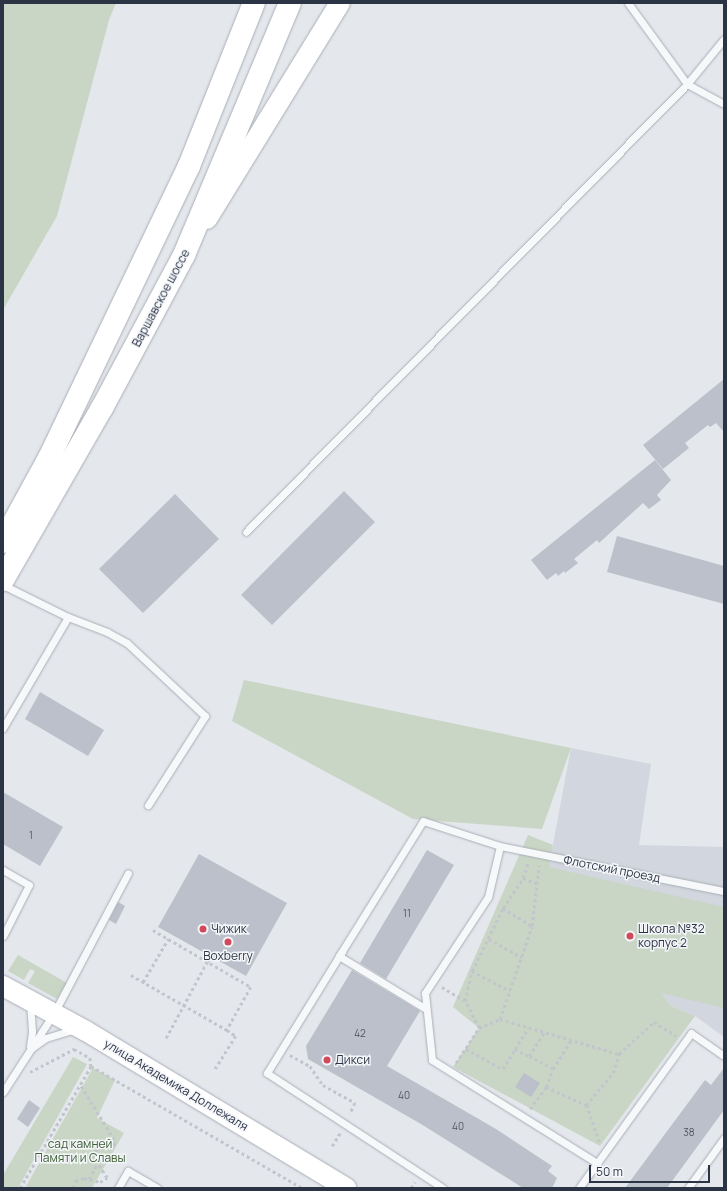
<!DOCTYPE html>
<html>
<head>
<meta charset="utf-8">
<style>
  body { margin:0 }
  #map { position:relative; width:727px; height:1191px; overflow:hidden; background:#e4e7ec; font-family:Manrope,sans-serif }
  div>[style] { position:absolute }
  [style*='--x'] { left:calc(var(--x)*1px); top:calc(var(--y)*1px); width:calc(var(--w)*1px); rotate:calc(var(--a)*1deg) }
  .built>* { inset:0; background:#d2d6de }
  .green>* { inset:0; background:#c9d6c5 }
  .building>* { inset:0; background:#bbc0ca }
  .path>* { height:2.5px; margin-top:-1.25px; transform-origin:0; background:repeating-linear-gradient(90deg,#c2c5cb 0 3px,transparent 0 6px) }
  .roads { filter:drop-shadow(0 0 1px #a9aeb7) drop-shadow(0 0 1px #a9aeb7) }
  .service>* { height:7px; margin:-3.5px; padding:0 3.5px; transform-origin:3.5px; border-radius:3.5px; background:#f7f8fa }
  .secondary>* { height:20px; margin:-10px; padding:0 10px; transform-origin:10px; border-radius:10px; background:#fff }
  .primary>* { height:22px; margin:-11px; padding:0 11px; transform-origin:11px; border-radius:11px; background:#fff }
  .dots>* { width:11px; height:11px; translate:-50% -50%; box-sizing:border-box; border:2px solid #f4f6f9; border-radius:50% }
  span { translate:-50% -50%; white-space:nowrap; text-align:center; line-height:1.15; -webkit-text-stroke:3px #f4f6f9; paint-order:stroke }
  .number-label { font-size:10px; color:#4f5766 }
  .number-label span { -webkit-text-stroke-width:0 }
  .street-label { font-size:12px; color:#2b3445 }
  .poi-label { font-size:12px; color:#2b3445 }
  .left { translate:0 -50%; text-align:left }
  .park-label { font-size:12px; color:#3f6138 }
  .frame { position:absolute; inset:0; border:4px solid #2b3445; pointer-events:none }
  .scale { position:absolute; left:589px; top:1165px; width:121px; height:18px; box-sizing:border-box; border:2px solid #2b3445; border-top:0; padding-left:5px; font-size:12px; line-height:14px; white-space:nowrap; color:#2b3445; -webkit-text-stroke:3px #f4f6f9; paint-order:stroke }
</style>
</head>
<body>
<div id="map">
  <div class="built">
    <i style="clip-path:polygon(571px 748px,651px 764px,639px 845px,724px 847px,724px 1037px,695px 1016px,669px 1005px,520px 1021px)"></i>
  </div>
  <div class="green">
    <i style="clip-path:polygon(3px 3px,116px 3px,109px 20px,57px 216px,3px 310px)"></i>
    <i style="clip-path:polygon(244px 680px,571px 748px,542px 829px,413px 819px,232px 721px)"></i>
    <i style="clip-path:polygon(528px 835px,553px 845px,549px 867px,724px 907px,724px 1008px,661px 993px,669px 1005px,695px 1016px,600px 1146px,453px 1067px,479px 1028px,453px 1007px)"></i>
    <i style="clip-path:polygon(18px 955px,67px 983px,57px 999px,28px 983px,35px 971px,30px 969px,24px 980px,8px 971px)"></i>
    <i style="clip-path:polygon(73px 1057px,87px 1064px,18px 1188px,3px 1188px,3px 1175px)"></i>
    <i style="clip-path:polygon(93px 1068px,115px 1080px,97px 1118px,124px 1133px,92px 1188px,25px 1188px)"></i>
  </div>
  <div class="building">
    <i style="clip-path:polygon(724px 379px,724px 432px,716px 423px,710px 427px,708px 425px,685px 443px,689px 448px,663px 469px,643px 445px)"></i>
    <i style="clip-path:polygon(655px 460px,671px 480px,657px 495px,661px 500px,649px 509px,643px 503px,599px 543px,597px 540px,574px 559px,578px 563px,565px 573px,564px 571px,558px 576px,556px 573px,547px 580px,531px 560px)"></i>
    <i style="clip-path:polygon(344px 491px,375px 522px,272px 625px,241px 595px)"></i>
    <i style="clip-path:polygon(175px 494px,219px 539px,143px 613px,99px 569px)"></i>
    <i style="clip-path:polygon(617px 536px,724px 566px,724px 604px,607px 572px)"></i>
    <i style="clip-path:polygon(40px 692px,104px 730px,88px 756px,25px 719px)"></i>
    <i style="clip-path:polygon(3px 792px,63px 827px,40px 866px,3px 844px)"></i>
    <i style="clip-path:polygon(427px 850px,454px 865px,386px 979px,360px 963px)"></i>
    <i style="clip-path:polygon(199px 854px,287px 903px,246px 976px,158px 927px)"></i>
    <i style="clip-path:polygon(118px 902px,125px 906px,116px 924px,109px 920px)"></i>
    <i style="clip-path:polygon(352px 970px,420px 1011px,387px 1066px,496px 1129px,552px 1166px,548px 1171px,557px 1178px,552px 1188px,523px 1188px,421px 1124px,308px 1059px,306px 1046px)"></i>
    <i style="clip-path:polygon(724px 1068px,724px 1110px,667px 1188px,625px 1188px,705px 1080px,711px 1085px)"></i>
    <i style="clip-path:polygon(524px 1073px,540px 1083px,531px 1097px,515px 1087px)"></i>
    <i style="clip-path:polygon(29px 1100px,40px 1108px,28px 1127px,17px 1119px)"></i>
  </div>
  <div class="path">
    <i style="--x:523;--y:878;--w:14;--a:21"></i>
    <i style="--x:503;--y:908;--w:34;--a:32"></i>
    <i style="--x:153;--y:930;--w:113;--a:30.2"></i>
    <i style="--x:251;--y:987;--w:49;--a:119.2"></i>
    <i style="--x:227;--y:1030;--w:11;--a:34"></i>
    <i style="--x:236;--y:1036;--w:40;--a:122"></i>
    <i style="--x:489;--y:939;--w:38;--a:29"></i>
    <i style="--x:472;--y:971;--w:43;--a:27.8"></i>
    <i style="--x:131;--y:975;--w:111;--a:29.8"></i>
    <i style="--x:143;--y:982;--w:50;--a:-59.8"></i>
    <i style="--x:442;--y:987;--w:27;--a:31"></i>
    <i style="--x:500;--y:1019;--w:98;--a:-71"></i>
    <i style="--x:532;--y:926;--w:61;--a:-83.5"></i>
    <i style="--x:479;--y:1028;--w:30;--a:-117"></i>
    <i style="--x:465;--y:1001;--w:31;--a:-77"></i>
    <i style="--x:472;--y:971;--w:70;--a:-63.8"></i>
    <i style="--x:503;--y:908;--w:36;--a:-56"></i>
    <i style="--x:523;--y:878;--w:16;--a:-72"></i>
    <i style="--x:166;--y:1038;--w:86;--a:-61.7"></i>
    <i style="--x:207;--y:962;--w:8;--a:-40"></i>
    <i style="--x:466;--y:1049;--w:42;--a:28.4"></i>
    <i style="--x:503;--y:1069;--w:23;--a:-59"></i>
    <i style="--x:515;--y:1049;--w:16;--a:27"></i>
    <i style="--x:515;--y:1049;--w:25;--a:-58"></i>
    <i style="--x:290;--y:1055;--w:23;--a:29"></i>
    <i style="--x:310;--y:1066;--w:23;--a:56"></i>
    <i style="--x:323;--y:1085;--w:37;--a:29"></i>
    <i style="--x:355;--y:1103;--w:12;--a:114"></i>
    <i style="--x:456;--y:1063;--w:42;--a:-56.7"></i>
    <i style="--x:479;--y:1028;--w:23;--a:-23"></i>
    <i style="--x:500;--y:1019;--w:124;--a:16.4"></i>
    <i style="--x:619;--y:1054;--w:47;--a:-42.4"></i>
    <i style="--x:654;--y:1022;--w:26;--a:32"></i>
    <i style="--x:553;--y:1069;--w:34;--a:-58"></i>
    <i style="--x:30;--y:1072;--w:50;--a:-27.6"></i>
    <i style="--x:74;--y:1049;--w:18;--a:29"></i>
    <i style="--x:90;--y:1058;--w:8;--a:83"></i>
    <i style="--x:91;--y:1066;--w:244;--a:30"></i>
    <i style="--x:546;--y:1087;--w:44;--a:24.2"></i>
    <i style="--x:530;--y:1109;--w:27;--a:-54"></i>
    <i style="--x:546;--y:1087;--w:19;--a:-69"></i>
    <i style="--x:553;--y:1069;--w:27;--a:-152"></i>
    <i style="--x:529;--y:1056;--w:27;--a:-57"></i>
    <i style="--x:599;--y:1142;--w:39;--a:-109"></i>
    <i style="--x:586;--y:1105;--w:42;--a:-49.8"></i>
    <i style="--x:613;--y:1073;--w:20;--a:-72"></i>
    <i style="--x:332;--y:1146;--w:15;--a:-58"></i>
    <i style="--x:89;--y:1179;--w:17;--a:-62"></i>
    <i style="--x:20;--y:1188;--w:141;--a:-59.8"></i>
    <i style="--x:73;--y:1188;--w:7;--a:-74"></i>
    <i style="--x:75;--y:1181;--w:9;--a:-18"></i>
    <i style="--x:84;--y:1178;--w:16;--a:14"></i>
    <i style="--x:100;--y:1182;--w:8;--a:-30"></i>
    <i style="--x:107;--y:1178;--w:24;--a:-123"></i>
    <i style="--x:94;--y:1158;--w:8;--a:-83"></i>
    <i style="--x:95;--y:1150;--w:19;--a:-12"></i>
    <i style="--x:114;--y:1146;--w:6;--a:-90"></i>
    <i style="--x:114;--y:1140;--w:65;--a:-121.7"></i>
    <i style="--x:411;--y:1188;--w:7;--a:-56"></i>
  </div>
  <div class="roads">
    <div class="service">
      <i style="--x:628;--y:3;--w:100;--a:53.9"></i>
      <i style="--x:687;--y:84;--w:42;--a:28.4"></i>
      <i style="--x:246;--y:532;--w:629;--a:-45.45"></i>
      <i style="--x:687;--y:84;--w:58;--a:-50.6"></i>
      <i style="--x:3;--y:585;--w:72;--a:26.2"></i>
      <i style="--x:68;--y:617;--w:129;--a:120.4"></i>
      <i style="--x:68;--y:617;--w:42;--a:21"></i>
      <i style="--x:107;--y:632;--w:23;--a:29"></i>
      <i style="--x:127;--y:643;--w:107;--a:43.1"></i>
      <i style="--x:205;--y:716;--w:106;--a:122.6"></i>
      <i style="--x:500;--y:846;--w:52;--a:103.2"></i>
      <i style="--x:488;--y:897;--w:115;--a:123.3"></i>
      <i style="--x:425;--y:993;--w:67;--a:84"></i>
      <i style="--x:432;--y:1060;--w:195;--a:32"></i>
      <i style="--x:3;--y:870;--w:30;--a:30"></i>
      <i style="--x:29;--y:885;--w:57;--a:117"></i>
      <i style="--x:342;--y:952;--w:5;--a:127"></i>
      <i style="--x:339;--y:956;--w:159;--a:-58.1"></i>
      <i style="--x:423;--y:821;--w:81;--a:18"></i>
      <i style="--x:500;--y:846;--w:228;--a:11.4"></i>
      <i style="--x:341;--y:953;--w:141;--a:121.7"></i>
      <i style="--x:267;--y:1073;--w:210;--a:33.2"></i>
      <i style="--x:339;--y:956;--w:102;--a:31.3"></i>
      <i style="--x:30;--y:1046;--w:15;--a:-82"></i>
      <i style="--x:32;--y:1031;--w:27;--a:-94"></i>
      <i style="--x:32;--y:1048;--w:17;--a:-36"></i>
      <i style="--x:46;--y:1038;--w:31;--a:-17"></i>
      <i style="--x:3;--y:1092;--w:94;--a:-57.2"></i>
      <i style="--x:54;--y:1013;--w:158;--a:-62.1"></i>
      <i style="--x:118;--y:1188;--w:20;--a:-60"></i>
      <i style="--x:128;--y:1171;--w:34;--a:30"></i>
      <i style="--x:579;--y:1188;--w:191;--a:-54.1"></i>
      <i style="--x:691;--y:1033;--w:40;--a:34.9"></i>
      <i style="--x:688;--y:1188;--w:62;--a:-54.2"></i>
    </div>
    <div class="secondary">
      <i style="--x:207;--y:219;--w:254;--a:-58.4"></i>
      <i style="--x:3;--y:986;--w:94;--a:28.5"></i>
      <i style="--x:86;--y:1031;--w:304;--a:31.1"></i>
    </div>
    <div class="primary">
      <i style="--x:3;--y:542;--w:96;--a:-61.3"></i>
      <i style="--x:49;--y:458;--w:324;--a:-64.4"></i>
      <i style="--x:189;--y:166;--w:175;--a:-68.3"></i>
      <i style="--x:3;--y:580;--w:198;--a:-60.1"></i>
      <i style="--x:102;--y:408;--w:174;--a:-61.8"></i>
      <i style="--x:184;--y:255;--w:273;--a:-67.2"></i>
    </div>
  </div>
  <div class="dots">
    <i style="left:203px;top:929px;background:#d1495b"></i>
    <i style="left:630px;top:936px;background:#d1495b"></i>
    <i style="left:228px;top:942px;background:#d1495b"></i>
    <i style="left:327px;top:1060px;background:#d1495b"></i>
  </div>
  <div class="number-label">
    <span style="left:31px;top:836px">1</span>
    <span style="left:407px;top:914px">11</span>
    <span style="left:360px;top:1034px">42</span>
    <span style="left:404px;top:1096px">40</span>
    <span style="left:458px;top:1127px">40</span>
    <span style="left:689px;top:1133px">38</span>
  </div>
  <div class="street-label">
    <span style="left:161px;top:298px;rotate:-62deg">Варшавское шоссе</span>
    <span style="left:612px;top:869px;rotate:11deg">Флотский проезд</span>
    <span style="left:176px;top:1085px;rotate:31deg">улица Академика Доллежаля</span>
  </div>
  <div class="poi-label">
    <span class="left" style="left:211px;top:929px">Чижик</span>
    <span class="left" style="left:638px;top:936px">Школа №32<br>корпус 2</span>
    <span style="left:228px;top:956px">Boxberry</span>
    <span class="left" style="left:335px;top:1060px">Дикси</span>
  </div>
  <div class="park-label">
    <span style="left:80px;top:1151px">сад камней<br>Памяти и Славы</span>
  </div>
  <div class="frame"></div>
  <div class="scale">50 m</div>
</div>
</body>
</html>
